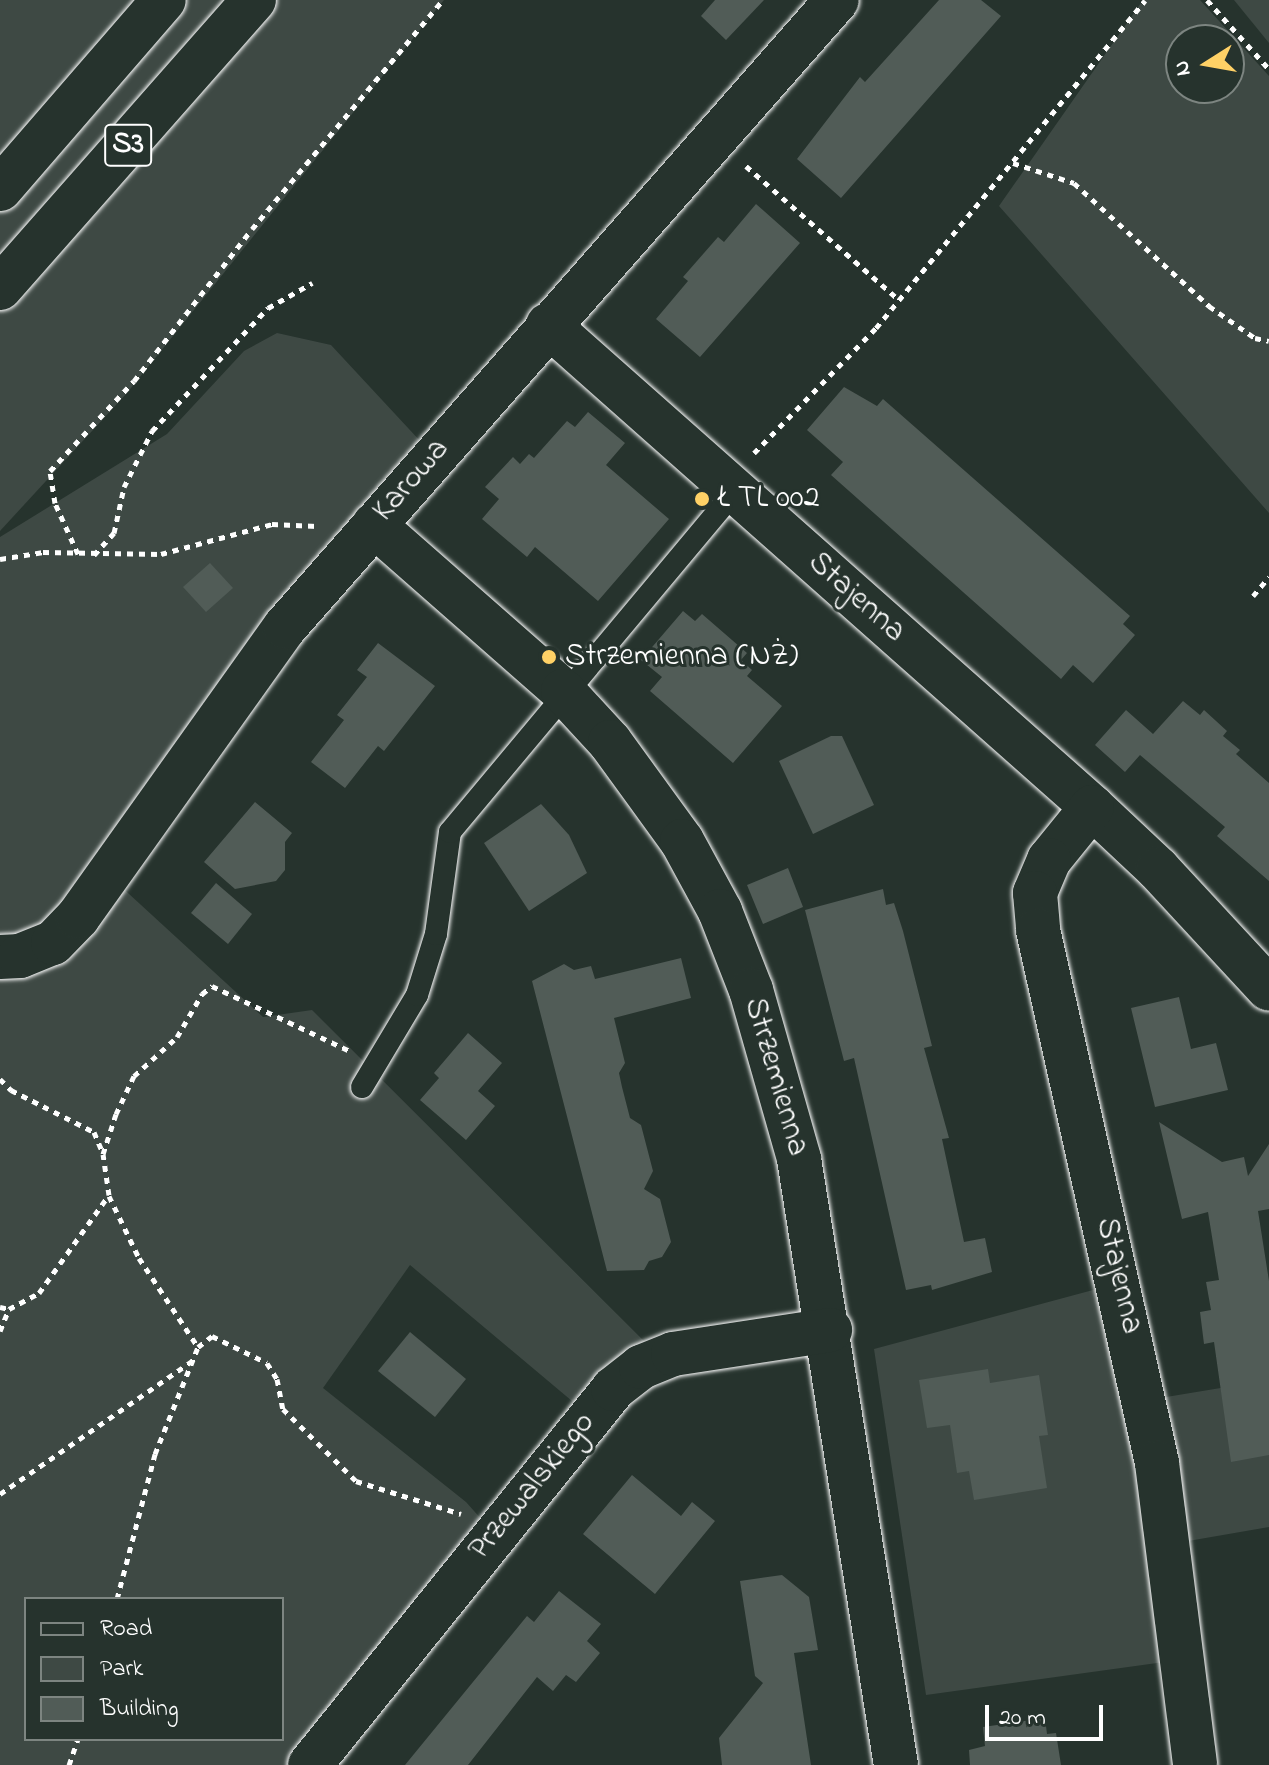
<!DOCTYPE html>
<html>
<head>
<meta charset="utf-8">
<style>
  body { margin:0 }
  #map { position:relative; width:1269px; height:1765px; overflow:hidden; background:#26332d; font-family:"Indie Flower",sans-serif }
  div>[style] { position:absolute }
  [style*='--x'] { left:calc(var(--x)*1px); top:calc(var(--y)*1px); width:calc(var(--w)*1px); rotate:calc(var(--a)*1deg) }
  .green>* { inset:0; background:#3e4944 }
  .building>* { inset:0; background:#515c57 }
  .path>* { height:5px; margin-top:-2.5px; transform-origin:0; background:repeating-linear-gradient(90deg,#fff 0 6px,transparent 0 12px) }
  .roads { filter:drop-shadow(0 0 2px #fff) drop-shadow(0 0 2px #fff) }
  .lane>* { height:22px; margin:-11px; padding:0 11px; transform-origin:11px; border-radius:11px; background:#26332d }
  .street>* { height:44px; margin:-22px; padding:0 22px; transform-origin:22px; border-radius:22px; background:#26332d }
  .highway>* { height:44px; margin:-22px; padding:0 22px; transform-origin:22px; border-radius:22px; background:#26332d }
  .dots>* { width:22px; height:22px; translate:-50% -50%; box-sizing:border-box; border:4px solid #26332d; border-radius:50% }
  span { translate:-50% -50%; white-space:nowrap; text-align:center; line-height:1.15; -webkit-text-stroke:6px #26332d; paint-order:stroke }
  .shield-label span { padding:2px 6px; background:#26332d; border:2px solid; border-radius:6px; -webkit-text-stroke-width:0 }
  .shield-label { font-size:30px; color:#fff; font-weight:700 }
  .street-label { font-size:32px; color:#fff }
  .poi-label { font-size:32px; color:#fff }
  .left { translate:0 -50%; text-align:left }
  .legend { position:absolute; left:24px; top:1597px; width:260px; height:144px; box-sizing:border-box; background:#26332d; border:2px solid #7d8581; margin:0; padding:10px 14px; list-style:none; font-size:24px; color:#fff }
  .legend li { display:flex; align-items:center; gap:16px; height:40px }
  .legend b { width:40px; border:2px solid #7d8581 }
  .north { position:absolute; left:1165px; top:24px; width:80px; height:80px; box-sizing:border-box; background:#26332d; border:2px solid #7d8581; border-radius:50%; rotate:259deg; font-size:22px; font-weight:700; line-height:32px; text-align:center; color:#fff }
  .north::after { content:''; display:block; margin:auto; width:28px; height:36px; background:#ffd166; clip-path:polygon(50% 0,100% 100%,50% 72%,0 100%) }
  .scale { position:absolute; left:985px; top:1705px; width:118px; height:36px; box-sizing:border-box; border:4px solid #fff; border-top:0; padding-left:10px; font-size:24px; line-height:28px; white-space:nowrap; color:#fff; -webkit-text-stroke:6px #26332d; paint-order:stroke }
</style>
</head>
<body>
<div id="map">
  <div class="green">
    <i style="clip-path:polygon(0 0,444px 0,127px 393px,0 531px)"></i>
    <i style="clip-path:polygon(evenodd,1143px 0,1200px 0,1269px 76px,1269px 513px,999px 206px,1143px 0,1181px 40px,1229px 40px,1229px 88px,1181px 88px,1181px 40px)"></i>
    <i style="clip-path:polygon(1234px 0,1269px 0,1269px 43px)"></i>
    <i style="clip-path:polygon(evenodd,277px 333px,331px 345px,435px 457px,116px 882px,263px 1017px,312px 1010px,660px 1357px,591px 1417px,410px 1265px,323px 1388px,466px 1502px,500px 1540px,322px 1765px,0 1765px,0 537px,167px 434px,244px 351px,277px 333px,26px 1599px,282px 1599px,282px 1739px,26px 1739px,26px 1599px)"></i>
    <i style="clip-path:polygon(1119px 1283px,1148px 1400px,1269px 1380px,1269px 1527px,1171px 1544px,1186px 1659px,926px 1695px,874px 1349px)"></i>
  </div>
  <div class="building">
    <i style="clip-path:polygon(715px 0,764px 0,726px 40px,701px 16px)"></i>
    <i style="clip-path:polygon(939px 0,981px 0,1001px 16px,841px 198px,797px 159px,860px 77px,865px 82px)"></i>
    <i style="clip-path:polygon(756px 204px,800px 243px,700px 357px,656px 319px,688px 281px,683px 277px,718px 237px,724px 242px)"></i>
    <i style="clip-path:polygon(844px 387px,877px 406px,883px 399px,1130px 616px,1123px 624px,1135px 635px,1093px 683px,1073px 665px,1061px 679px,831px 475px,843px 462px,807px 430px)"></i>
    <i style="clip-path:polygon(588px 412px,625px 443px,606px 465px,669px 519px,598px 601px,535px 547px,527px 557px,482px 519px,499px 499px,485px 487px,513px 457px,520px 464px,529px 454px,534px 458px,567px 421px,575px 427px)"></i>
    <i style="clip-path:polygon(210px 563px,233px 588px,206px 612px,183px 587px)"></i>
    <i style="clip-path:polygon(683px 611px,695px 621px,702px 614px,747px 653px,741px 660px,752px 670px,747px 676px,782px 706px,733px 763px,650px 691px,662px 677px,641px 660px)"></i>
    <i style="clip-path:polygon(378px 643px,435px 686px,384px 751px,378px 746px,345px 788px,311px 762px,344px 720px,337px 715px,367px 677px,357px 670px)"></i>
    <i style="clip-path:polygon(1183px 701px,1200px 715px,1204px 710px,1227px 731px,1223px 736px,1240px 750px,1236px 754px,1269px 783px,1269px 881px,1217px 836px,1225px 827px,1140px 755px,1125px 772px,1095px 745px,1126px 710px,1153px 734px)"></i>
    <i style="clip-path:polygon(831px 736px,842px 736px,874px 805px,813px 834px,779px 761px)"></i>
    <i style="clip-path:polygon(255px 802px,292px 833px,285px 842px,285px 870px,276px 881px,235px 889px,204px 862px)"></i>
    <i style="clip-path:polygon(541px 804px,569px 835px,587px 873px,529px 911px,484px 843px)"></i>
    <i style="clip-path:polygon(788px 868px,803px 907px,763px 924px,747px 885px)"></i>
    <i style="clip-path:polygon(216px 883px,252px 914px,228px 944px,191px 913px)"></i>
    <i style="clip-path:polygon(883px 889px,886px 905px,894px 903px,903px 931px,932px 1046px,924px 1048px,949px 1138px,942px 1139px,964px 1242px,985px 1238px,992px 1272px,932px 1290px,931px 1285px,906px 1290px,854px 1058px,844px 1061px,805px 910px)"></i>
    <i style="clip-path:polygon(681px 958px,691px 998px,614px 1018px,625px 1063px,619px 1073px,622px 1087px,630px 1118px,641px 1125px,653px 1171px,644px 1189px,660px 1199px,671px 1242px,662px 1257px,649px 1261px,644px 1270px,607px 1271px,532px 981px,564px 964px,574px 970px,591px 966px,595px 979px)"></i>
    <i style="clip-path:polygon(1179px 997px,1191px 1049px,1216px 1043px,1228px 1090px,1155px 1107px,1131px 1008px)"></i>
    <i style="clip-path:polygon(468px 1033px,502px 1063px,478px 1091px,495px 1106px,466px 1140px,420px 1100px,439px 1078px,434px 1073px)"></i>
    <i style="clip-path:polygon(1159px 1122px,1222px 1162px,1244px 1157px,1248px 1176px,1269px 1144px,1269px 1209px,1258px 1211px,1269px 1281px,1269px 1455px,1231px 1462px,1214px 1342px,1204px 1344px,1200px 1312px,1211px 1310px,1206px 1282px,1219px 1280px,1208px 1212px,1182px 1219px)"></i>
    <i style="clip-path:polygon(410px 1332px,466px 1379px,435px 1417px,378px 1371px)"></i>
    <i style="clip-path:polygon(988px 1369px,990px 1383px,1039px 1375px,1048px 1435px,1039px 1436px,1047px 1488px,974px 1500px,969px 1471px,957px 1473px,950px 1425px,927px 1428px,919px 1380px)"></i>
    <i style="clip-path:polygon(632px 1475px,681px 1516px,692px 1502px,715px 1521px,655px 1594px,583px 1534px)"></i>
    <i style="clip-path:polygon(782px 1575px,809px 1597px,818px 1650px,794px 1653px,811px 1765px,722px 1765px,719px 1738px,763px 1683px,755px 1676px,740px 1581px)"></i>
    <i style="clip-path:polygon(559px 1591px,601px 1624px,587px 1641px,600px 1653px,576px 1682px,566px 1675px,553px 1691px,537px 1677px,468px 1765px,405px 1765px,527px 1616px,534px 1622px)"></i>
    <i style="clip-path:polygon(1045px 1718px,1047px 1734px,1056px 1733px,1061px 1765px,970px 1765px,969px 1750px,985px 1746px,983px 1727px)"></i>
  </div>
  <div class="path">
    <i style="--x:1207;--y:0;--w:93;--a:48.1"></i>
    <i style="--x:1013;--y:163;--w:64;--a:18.2"></i>
    <i style="--x:1074;--y:183;--w:183;--a:42.3"></i>
    <i style="--x:1209;--y:306;--w:56;--a:34.8"></i>
    <i style="--x:1255;--y:338;--w:14;--a:12"></i>
    <i style="--x:746;--y:166;--w:203;--a:41.2"></i>
    <i style="--x:754;--y:453;--w:175;--a:-45.7"></i>
    <i style="--x:876;--y:328;--w:424;--a:-50.6"></i>
    <i style="--x:78;--y:554;--w:56;--a:-114.3"></i>
    <i style="--x:55;--y:503;--w:32;--a:-99"></i>
    <i style="--x:50;--y:471;--w:123;--a:-47"></i>
    <i style="--x:134;--y:381;--w:192;--a:-52.2"></i>
    <i style="--x:252;--y:229;--w:298;--a:-50.2"></i>
    <i style="--x:94;--y:555;--w:30;--a:-48"></i>
    <i style="--x:114;--y:533;--w:47;--a:-77.7"></i>
    <i style="--x:124;--y:487;--w:63;--a:-63.4"></i>
    <i style="--x:152;--y:431;--w:169;--a:-46.7"></i>
    <i style="--x:268;--y:308;--w:51;--a:-29.6"></i>
    <i style="--x:0;--y:559;--w:44;--a:-9.2"></i>
    <i style="--x:43;--y:552;--w:118;--a:1"></i>
    <i style="--x:161;--y:554;--w:115;--a:-15.1"></i>
    <i style="--x:272;--y:524;--w:45;--a:2.5"></i>
    <i style="--x:1253;--y:596;--w:25;--a:-50"></i>
    <i style="--x:0;--y:1079;--w:16;--a:45"></i>
    <i style="--x:11;--y:1090;--w:93;--a:26.8"></i>
    <i style="--x:94;--y:1132;--w:23;--a:67"></i>
    <i style="--x:109;--y:1196;--w:69;--a:64.2"></i>
    <i style="--x:139;--y:1258;--w:107;--a:56.5"></i>
    <i style="--x:0;--y:1307;--w:9;--a:13"></i>
    <i style="--x:9;--y:1309;--w:34;--a:-28"></i>
    <i style="--x:39;--y:1293;--w:120;--a:-54.5"></i>
    <i style="--x:109;--y:1195;--w:41;--a:-98.3"></i>
    <i style="--x:103;--y:1154;--w:42;--a:-72"></i>
    <i style="--x:116;--y:1114;--w:42;--a:-64.7"></i>
    <i style="--x:134;--y:1076;--w:58;--a:-42.2"></i>
    <i style="--x:177;--y:1037;--w:50;--a:-59.8"></i>
    <i style="--x:202;--y:994;--w:13;--a:-39"></i>
    <i style="--x:212;--y:986;--w:153;--a:25.2"></i>
    <i style="--x:0;--y:1331;--w:24;--a:-68"></i>
    <i style="--x:0;--y:1494;--w:234;--a:-34.7"></i>
    <i style="--x:117;--y:1599;--w:150;--a:-75.3"></i>
    <i style="--x:155;--y:1454;--w:115;--a:-68.1"></i>
    <i style="--x:198;--y:1347;--w:18;--a:-38"></i>
    <i style="--x:212;--y:1336;--w:61;--a:26.1"></i>
    <i style="--x:267;--y:1363;--w:19;--a:58"></i>
    <i style="--x:277;--y:1379;--w:31;--a:79"></i>
    <i style="--x:283;--y:1409;--w:103;--a:44.6"></i>
    <i style="--x:356;--y:1481;--w:110;--a:17.4"></i>
    <i style="--x:69;--y:1765;--w:28;--a:-71"></i>
  </div>
  <div class="roads">
    <div class="lane">
      <i style="--x:362;--y:1087;--w:107;--a:-59.1"></i>
      <i style="--x:417;--y:995;--w:64;--a:-72.7"></i>
      <i style="--x:436;--y:934;--w:103;--a:-82.2"></i>
      <i style="--x:450;--y:832;--w:444;--a:-50.1"></i>
    </div>
    <div class="street">
      <i style="--x:548;--y:325;--w:727;--a:41.54"></i>
      <i style="--x:1092;--y:807;--w:91;--a:43.2"></i>
      <i style="--x:1158;--y:869;--w:163;--a:47.2"></i>
      <i style="--x:374;--y:525;--w:252;--a:41.3"></i>
      <i style="--x:563;--y:691;--w:69;--a:47.3"></i>
      <i style="--x:610;--y:742;--w:122;--a:54"></i>
      <i style="--x:682;--y:841;--w:80;--a:61.5"></i>
      <i style="--x:720;--y:911;--w:85;--a:68.6"></i>
      <i style="--x:751;--y:990;--w:176;--a:74.1"></i>
      <i style="--x:799;--y:1159;--w:614;--a:80.91"></i>
      <i style="--x:1092;--y:807;--w:68;--a:129.1"></i>
      <i style="--x:1049;--y:860;--w:36;--a:113"></i>
      <i style="--x:1035;--y:893;--w:37;--a:85"></i>
      <i style="--x:1038;--y:930;--w:546;--a:77.41"></i>
      <i style="--x:1157;--y:1463;--w:304;--a:82.8"></i>
      <i style="--x:0;--y:957;--w:20;--a:-3"></i>
      <i style="--x:20;--y:956;--w:35;--a:-22"></i>
      <i style="--x:53;--y:943;--w:36;--a:-46"></i>
      <i style="--x:78;--y:917;--w:356;--a:-54.5"></i>
      <i style="--x:285;--y:627;--w:835;--a:-48.64"></i>
      <i style="--x:310;--y:1765;--w:483;--a:-51.1"></i>
      <i style="--x:613;--y:1389;--w:36;--a:-38"></i>
      <i style="--x:641;--y:1367;--w:35;--a:-22"></i>
      <i style="--x:673;--y:1354;--w:159;--a:-8.7"></i>
    </div>
    <div class="highway">
      <i style="--x:0;--y:189;--w:250;--a:-49.1"></i>
      <i style="--x:0;--y:288;--w:384;--a:-48.6"></i>
    </div>
  </div>
  <div class="dots">
    <i style="left:702px;top:499px;background:#ffd166"></i>
    <i style="left:549px;top:657px;background:#ffd166"></i>
  </div>
  <div class="shield-label">
    <span style="left:128px;top:145px">S3</span>
  </div>
  <div class="street-label">
    <span style="left:412px;top:481px;rotate:-49deg">Karowa</span>
    <span style="left:856px;top:598px;rotate:42deg">Stajenna</span>
    <span style="left:775px;top:1077px;rotate:74deg">Strzemienna</span>
    <span style="left:1118px;top:1276px;rotate:77deg">Stajenna</span>
    <span style="left:533px;top:1487px;rotate:-51deg">Przewalskiego</span>
  </div>
  <div class="poi-label">
    <span class="left" style="left:718px;top:499px">Ł TL 002</span>
    <span class="left" style="left:565px;top:657px">Strzemienna (NŻ)</span>
  </div>
  <ul class="legend">
  <li><b style="height:10px;background:#26332d"></b>Road</li>
  <li><b style="height:22px;background:#3e4944"></b>Park</li>
  <li><b style="height:22px;background:#515c57"></b>Building</li>
  </ul>
  <div class="north">N</div>
  <div class="scale">20 m</div>
</div>
</body>
</html>
